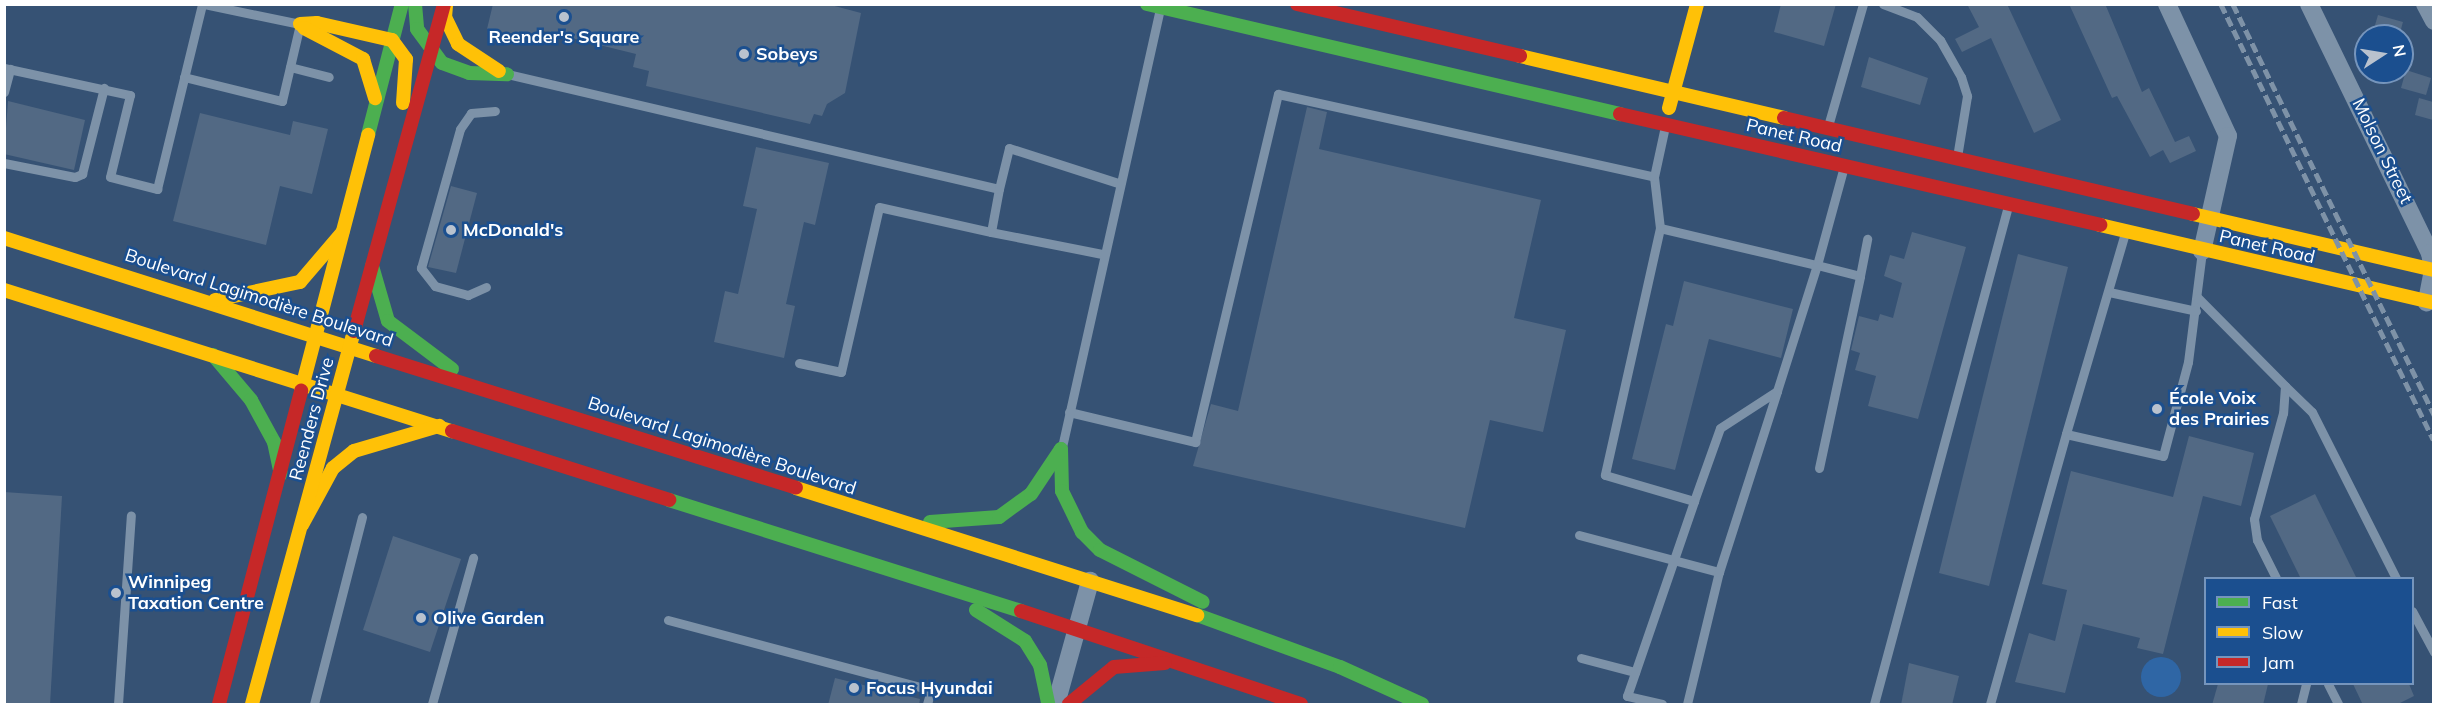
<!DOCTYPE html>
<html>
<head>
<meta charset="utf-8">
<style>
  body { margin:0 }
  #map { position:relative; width:2438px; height:709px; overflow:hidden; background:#365274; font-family:Mulish,sans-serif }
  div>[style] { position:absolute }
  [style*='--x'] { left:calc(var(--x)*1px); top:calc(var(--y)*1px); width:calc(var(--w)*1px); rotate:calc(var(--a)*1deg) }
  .green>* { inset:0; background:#2f66a5 }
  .round { border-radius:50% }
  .building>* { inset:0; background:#526984 }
  .lane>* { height:9px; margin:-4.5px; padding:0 4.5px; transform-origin:4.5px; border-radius:4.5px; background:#7d92a8 }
  .street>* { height:18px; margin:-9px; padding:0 9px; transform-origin:9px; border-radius:9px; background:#7d92a8 }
  .fast>* { height:14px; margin:-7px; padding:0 7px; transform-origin:7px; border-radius:7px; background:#4caf50 }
  .slow>* { height:14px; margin:-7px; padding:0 7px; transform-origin:7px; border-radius:7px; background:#ffc107 }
  .jam>* { height:14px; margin:-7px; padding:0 7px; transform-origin:7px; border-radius:7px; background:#c62828 }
  .rail>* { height:4.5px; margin-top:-2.25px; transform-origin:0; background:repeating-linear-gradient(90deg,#7e92a7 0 10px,transparent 0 14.5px) }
  .dots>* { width:16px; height:16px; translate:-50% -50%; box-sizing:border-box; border:3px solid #1b4f8f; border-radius:50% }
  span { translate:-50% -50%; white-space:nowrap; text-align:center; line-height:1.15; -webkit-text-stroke:5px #1b4f8f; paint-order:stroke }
  .poi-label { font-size:18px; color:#fff; font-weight:700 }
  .left { translate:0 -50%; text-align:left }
  .street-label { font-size:18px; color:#fff }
  .frame { position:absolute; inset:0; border:6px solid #fff; pointer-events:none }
  .legend { position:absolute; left:2204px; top:577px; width:210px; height:108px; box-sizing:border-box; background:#1b4f8f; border:2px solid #7695bc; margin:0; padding:8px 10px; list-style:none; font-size:18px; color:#fff }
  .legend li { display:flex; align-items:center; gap:12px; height:30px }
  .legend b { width:30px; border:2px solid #7695bc }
  .north { position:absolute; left:2354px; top:24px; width:60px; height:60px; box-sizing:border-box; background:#1b4f8f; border:2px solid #7695bc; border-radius:50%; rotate:78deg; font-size:16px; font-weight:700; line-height:24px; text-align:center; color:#fff }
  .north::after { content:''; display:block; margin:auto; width:21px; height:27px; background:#b9c2ce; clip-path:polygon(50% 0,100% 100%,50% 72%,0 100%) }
</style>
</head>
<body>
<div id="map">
  <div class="green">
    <i class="round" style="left:2141px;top:657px;width:40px;height:40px"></i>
  </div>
  <div class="building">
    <i style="clip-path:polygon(493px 4px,827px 4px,861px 13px,845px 93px,827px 104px,822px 116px,814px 114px,810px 124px,646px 86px,649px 71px,633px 67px,636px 54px,543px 31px,541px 42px,487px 29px)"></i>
    <i style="clip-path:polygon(1781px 4px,1836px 4px,1824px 46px,1774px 32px)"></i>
    <i style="clip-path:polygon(1967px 4px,2007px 4px,2061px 120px,2034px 133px,1991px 38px,1962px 52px,1955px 39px,1979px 27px)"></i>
    <i style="clip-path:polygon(2069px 4px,2109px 4px,2106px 6px,2142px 92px,2149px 88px,2175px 142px,2189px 136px,2196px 151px,2170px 163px,2163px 150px,2150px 157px,2117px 96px,2112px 98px)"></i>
    <i style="clip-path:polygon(2378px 15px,2403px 22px,2399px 36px,2373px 32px)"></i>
    <i style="clip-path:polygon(1869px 57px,1928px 78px,1920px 105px,1861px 87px)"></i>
    <i style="clip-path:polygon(2406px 70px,2431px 78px,2426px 95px,2401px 88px)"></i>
    <i style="clip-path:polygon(2419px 98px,2433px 102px,2433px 120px,2415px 115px)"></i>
    <i style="clip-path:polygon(8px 101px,85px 120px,74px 170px,4px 154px)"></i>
    <i style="clip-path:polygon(1307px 107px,1327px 112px,1319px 149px,1541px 200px,1514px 318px,1566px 330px,1543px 432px,1490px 420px,1465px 528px,1193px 466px,1211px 404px,1238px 411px)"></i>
    <i style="clip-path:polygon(200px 113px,290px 135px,293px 121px,328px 129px,312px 194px,280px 186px,266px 245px,173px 221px)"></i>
    <i style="clip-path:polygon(756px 147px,829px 163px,815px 225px,804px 222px,786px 304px,795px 306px,784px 358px,714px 342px,725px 291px,738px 294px,757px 209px,743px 206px)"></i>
    <i style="clip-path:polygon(451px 186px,477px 193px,456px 273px,428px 267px)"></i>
    <i style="clip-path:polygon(1912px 232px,1966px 247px,1918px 419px,1868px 406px,1876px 376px,1855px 370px,1860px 353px,1851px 350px,1859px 316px,1878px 321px,1880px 314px,1893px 318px,1902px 283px,1884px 276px,1890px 255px,1904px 259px)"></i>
    <i style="clip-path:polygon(2018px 254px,2068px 267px,1989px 586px,1939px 573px)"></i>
    <i style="clip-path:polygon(1684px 281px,1793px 309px,1781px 358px,1709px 339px,1675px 470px,1632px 459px,1666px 324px,1673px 326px)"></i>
    <i style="clip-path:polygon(2189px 436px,2254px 453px,2241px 506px,2203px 496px,2163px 654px,2137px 648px,2140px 638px,2083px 624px,2065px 693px,2015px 682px,2029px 633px,2055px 641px,2067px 590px,2042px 584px,2071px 471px,2173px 497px)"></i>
    <i style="clip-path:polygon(4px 492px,62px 496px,50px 705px,4px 705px)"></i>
    <i style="clip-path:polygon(2315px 494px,2357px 579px,2301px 579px,2270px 516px)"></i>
    <i style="clip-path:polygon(393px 536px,461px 559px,430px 652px,363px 630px)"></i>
    <i style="clip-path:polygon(1909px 663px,1959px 676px,1952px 705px,1901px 705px)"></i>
    <i style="clip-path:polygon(835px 678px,920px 699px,919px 705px,828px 705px)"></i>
    <i style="clip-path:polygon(2218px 684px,2268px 684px,2263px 705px,2212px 705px)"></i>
    <i style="clip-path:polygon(2353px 684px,2409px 684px,2414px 696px,2396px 705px,2363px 705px)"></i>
  </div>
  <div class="lane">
    <i style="--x:1883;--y:4;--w:36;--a:21"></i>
    <i style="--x:1917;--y:17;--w:33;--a:45"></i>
    <i style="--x:1940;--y:40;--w:43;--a:60.4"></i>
    <i style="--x:1961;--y:77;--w:20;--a:72"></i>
    <i style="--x:1967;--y:96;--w:62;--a:99.3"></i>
    <i style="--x:290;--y:67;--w:40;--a:14.4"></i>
    <i style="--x:4;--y:68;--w:129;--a:12.1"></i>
    <i style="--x:130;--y:95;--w:84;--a:103.7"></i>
    <i style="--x:110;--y:177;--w:49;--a:14.3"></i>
    <i style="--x:157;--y:189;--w:190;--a:-76.3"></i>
    <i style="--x:507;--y:74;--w:505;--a:13.16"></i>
    <i style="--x:184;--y:77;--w:101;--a:13.8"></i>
    <i style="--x:282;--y:101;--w:79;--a:-76.8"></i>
    <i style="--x:300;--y:24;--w:99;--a:-168.3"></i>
    <i style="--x:4;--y:92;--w:24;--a:-75"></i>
    <i style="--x:1828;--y:126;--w:127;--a:-74"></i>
    <i style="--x:4;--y:163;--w:72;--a:11.2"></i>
    <i style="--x:75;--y:177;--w:8;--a:-23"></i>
    <i style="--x:82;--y:174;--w:89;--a:-75.7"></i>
    <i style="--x:1654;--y:177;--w:51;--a:83.3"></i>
    <i style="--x:1660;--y:228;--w:161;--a:13.3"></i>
    <i style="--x:1817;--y:265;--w:103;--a:-74.7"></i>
    <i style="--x:1660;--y:228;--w:253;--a:102.6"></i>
    <i style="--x:1605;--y:475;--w:93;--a:16.3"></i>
    <i style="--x:1694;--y:501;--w:77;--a:-70.4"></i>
    <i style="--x:1720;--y:428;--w:68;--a:-33"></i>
    <i style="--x:1777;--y:391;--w:132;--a:-72.4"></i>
    <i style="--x:1817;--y:265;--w:44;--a:14.3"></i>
    <i style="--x:1860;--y:276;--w:38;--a:-79"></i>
    <i style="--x:2125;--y:233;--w:209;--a:106.4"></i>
    <i style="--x:2066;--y:434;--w:99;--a:12.8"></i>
    <i style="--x:2163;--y:456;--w:97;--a:-75.1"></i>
    <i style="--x:2188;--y:362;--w:112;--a:-82.8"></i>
    <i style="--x:1102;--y:254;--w:113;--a:-168.8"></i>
    <i style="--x:991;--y:232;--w:44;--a:-79.5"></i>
    <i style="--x:999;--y:189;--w:42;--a:-76.3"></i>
    <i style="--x:1009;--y:148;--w:114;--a:17.8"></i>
    <i style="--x:486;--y:287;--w:20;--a:156"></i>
    <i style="--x:468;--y:295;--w:34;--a:-165"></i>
    <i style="--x:435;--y:286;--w:23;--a:-128"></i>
    <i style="--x:421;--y:268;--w:144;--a:-74.3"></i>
    <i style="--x:460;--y:129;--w:19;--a:-55"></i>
    <i style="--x:471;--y:113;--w:24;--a:-5"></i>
    <i style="--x:2109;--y:292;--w:89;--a:12.3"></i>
    <i style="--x:2198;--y:298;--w:124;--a:45.3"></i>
    <i style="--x:2285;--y:386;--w:27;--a:94"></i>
    <i style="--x:2283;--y:413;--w:110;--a:105.3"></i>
    <i style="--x:2254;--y:519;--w:21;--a:82"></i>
    <i style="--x:2257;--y:540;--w:42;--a:63.4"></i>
    <i style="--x:799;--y:363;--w:43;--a:12.1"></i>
    <i style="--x:841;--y:372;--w:169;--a:-77"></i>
    <i style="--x:879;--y:207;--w:115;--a:12.6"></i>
    <i style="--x:2285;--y:386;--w:37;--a:44"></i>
    <i style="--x:2312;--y:412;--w:186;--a:63.2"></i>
    <i style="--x:1069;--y:412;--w:130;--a:13.4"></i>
    <i style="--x:1195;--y:442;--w:358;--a:-76.6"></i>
    <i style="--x:1278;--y:94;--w:385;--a:12.4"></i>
    <i style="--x:1654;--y:177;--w:52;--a:-77.8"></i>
    <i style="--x:1062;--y:447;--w:449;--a:-77.4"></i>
    <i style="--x:1819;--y:468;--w:196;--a:-77.9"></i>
    <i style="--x:1579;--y:535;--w:145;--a:14.8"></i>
    <i style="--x:2412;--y:611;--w:47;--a:61.8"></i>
    <i style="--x:668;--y:620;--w:272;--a:14.9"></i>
    <i style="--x:931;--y:690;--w:15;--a:106"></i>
    <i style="--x:1581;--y:658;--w:56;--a:14.5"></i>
    <i style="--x:2328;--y:684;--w:22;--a:63"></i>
    <i style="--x:118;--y:704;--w:189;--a:-86.1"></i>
    <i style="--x:314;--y:704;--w:193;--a:-75.6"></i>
    <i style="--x:432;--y:704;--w:152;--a:-74.3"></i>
    <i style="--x:1662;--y:704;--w:36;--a:-167"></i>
    <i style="--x:1627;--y:696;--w:206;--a:-71"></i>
    <i style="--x:1687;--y:704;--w:136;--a:-76.4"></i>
    <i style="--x:1719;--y:572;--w:190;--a:-72.2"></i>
    <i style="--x:1874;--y:704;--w:516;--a:-74.94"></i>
    <i style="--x:1990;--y:704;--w:280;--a:-74.3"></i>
    <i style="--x:2301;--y:704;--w:21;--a:-76"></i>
  </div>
  <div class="street">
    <i style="--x:2167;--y:4;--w:145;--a:65.2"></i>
    <i style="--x:2228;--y:136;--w:118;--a:102.7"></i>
    <i style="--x:2309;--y:4;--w:277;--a:64.1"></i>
    <i style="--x:2430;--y:253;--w:17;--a:80"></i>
    <i style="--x:2433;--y:270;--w:33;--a:101"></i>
    <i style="--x:2425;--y:4;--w:19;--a:62"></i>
    <i style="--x:1056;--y:704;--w:128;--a:-74.5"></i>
  </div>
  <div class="fast">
    <i style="--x:415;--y:4;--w:25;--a:85"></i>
    <i style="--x:417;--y:29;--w:42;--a:53.7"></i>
    <i style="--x:442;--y:63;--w:29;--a:20"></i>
    <i style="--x:469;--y:73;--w:38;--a:2"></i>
    <i style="--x:1147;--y:4;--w:486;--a:13.1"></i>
    <i style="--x:368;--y:135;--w:135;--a:-75.5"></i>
    <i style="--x:372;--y:266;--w:57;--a:73.8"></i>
    <i style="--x:388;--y:321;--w:80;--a:36.9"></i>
    <i style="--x:213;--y:355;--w:59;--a:49.8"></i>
    <i style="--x:251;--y:400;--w:48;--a:61.3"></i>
    <i style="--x:274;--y:442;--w:33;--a:78"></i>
    <i style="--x:1061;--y:449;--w:42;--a:88.6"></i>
    <i style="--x:1062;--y:491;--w:46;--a:64"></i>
    <i style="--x:1082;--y:532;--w:25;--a:45"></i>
    <i style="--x:1100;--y:550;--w:115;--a:26.8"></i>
    <i style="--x:669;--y:500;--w:369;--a:17.5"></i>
    <i style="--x:930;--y:522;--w:69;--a:-4.1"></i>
    <i style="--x:999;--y:517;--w:39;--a:-36"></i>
    <i style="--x:1031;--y:494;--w:54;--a:-56.3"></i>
    <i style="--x:976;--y:610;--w:58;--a:32.3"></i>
    <i style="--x:1025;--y:641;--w:28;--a:58"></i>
    <i style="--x:1040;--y:665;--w:40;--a:78"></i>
    <i style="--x:1197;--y:615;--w:152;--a:20"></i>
    <i style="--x:1340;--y:667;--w:90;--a:24.3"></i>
  </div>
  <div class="slow">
    <i style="--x:446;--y:6;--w:11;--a:95"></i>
    <i style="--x:445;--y:17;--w:30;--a:64"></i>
    <i style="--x:458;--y:44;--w:49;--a:33.4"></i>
    <i style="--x:300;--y:24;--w:17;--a:-3"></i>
    <i style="--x:317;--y:23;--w:77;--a:12.8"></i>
    <i style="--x:392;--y:40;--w:24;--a:54"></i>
    <i style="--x:406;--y:59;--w:44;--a:93.9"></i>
    <i style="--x:304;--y:28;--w:67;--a:27.7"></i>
    <i style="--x:363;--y:59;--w:41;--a:72.9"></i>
    <i style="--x:1520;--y:56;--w:271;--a:13.2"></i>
    <i style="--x:1669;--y:108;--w:108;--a:-74.9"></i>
    <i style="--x:2193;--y:214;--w:247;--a:13.1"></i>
    <i style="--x:2100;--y:225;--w:343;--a:13.1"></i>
    <i style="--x:4;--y:238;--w:390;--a:17.6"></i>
    <i style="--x:4;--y:290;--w:470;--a:17.5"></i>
    <i style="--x:215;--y:300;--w:87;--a:-12"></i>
    <i style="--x:300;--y:282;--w:65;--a:-49.4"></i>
    <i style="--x:301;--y:391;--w:265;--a:-75.3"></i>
    <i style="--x:796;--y:488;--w:421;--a:17.6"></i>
    <i style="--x:302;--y:525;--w:65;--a:-61.5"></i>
    <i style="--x:333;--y:468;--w:27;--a:-39"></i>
    <i style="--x:354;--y:451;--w:89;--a:-16.4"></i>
    <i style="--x:252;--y:704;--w:387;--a:-74.7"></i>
  </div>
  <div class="jam">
    <i style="--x:1297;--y:4;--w:229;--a:13.1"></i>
    <i style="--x:1620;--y:114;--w:493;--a:13"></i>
    <i style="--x:1784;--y:118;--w:420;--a:13.2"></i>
    <i style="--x:354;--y:331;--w:339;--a:-74.6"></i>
    <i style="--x:376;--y:356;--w:440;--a:17.4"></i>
    <i style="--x:452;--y:431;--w:228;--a:17.6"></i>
    <i style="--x:1021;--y:611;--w:295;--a:18.4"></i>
    <i style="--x:219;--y:704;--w:324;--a:-75.3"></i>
    <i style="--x:1069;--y:704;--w:58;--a:-39.4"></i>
    <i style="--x:1114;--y:667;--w:51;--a:-4.5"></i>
  </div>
  <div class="rail">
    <i style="--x:2221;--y:4;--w:485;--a:64"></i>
    <i style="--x:2233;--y:4;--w:458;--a:63.9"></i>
  </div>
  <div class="dots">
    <i style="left:564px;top:17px;background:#b9c2ce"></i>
    <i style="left:744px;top:54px;background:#b9c2ce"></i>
    <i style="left:451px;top:230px;background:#b9c2ce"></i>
    <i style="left:2157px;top:409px;background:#b9c2ce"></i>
    <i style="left:116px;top:593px;background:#b9c2ce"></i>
    <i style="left:421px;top:618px;background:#b9c2ce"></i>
    <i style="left:854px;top:688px;background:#b9c2ce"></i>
  </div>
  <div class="poi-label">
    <span style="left:564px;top:37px">Reender's Square</span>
    <span class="left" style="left:756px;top:54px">Sobeys</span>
    <span class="left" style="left:463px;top:230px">McDonald's</span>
    <span class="left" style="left:2169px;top:409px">École Voix<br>des Prairies</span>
    <span class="left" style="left:128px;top:593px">Winnipeg<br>Taxation Centre</span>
    <span class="left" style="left:433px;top:618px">Olive Garden</span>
    <span class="left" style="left:866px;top:688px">Focus Hyundai</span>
  </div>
  <div class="street-label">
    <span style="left:1794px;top:136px;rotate:13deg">Panet Road</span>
    <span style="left:2382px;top:151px;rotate:64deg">Molson Street</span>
    <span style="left:2267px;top:247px;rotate:13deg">Panet Road</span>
    <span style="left:259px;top:298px;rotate:18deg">Boulevard Lagimodière Boulevard</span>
    <span style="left:312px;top:419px;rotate:-75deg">Reenders Drive</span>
    <span style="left:722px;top:446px;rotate:18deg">Boulevard Lagimodière Boulevard</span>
  </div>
  <div class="frame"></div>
  <ul class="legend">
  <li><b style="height:8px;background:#4caf50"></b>Fast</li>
  <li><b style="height:8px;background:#ffc107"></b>Slow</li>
  <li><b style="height:8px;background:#c62828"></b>Jam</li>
  </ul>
  <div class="north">N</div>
</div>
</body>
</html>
